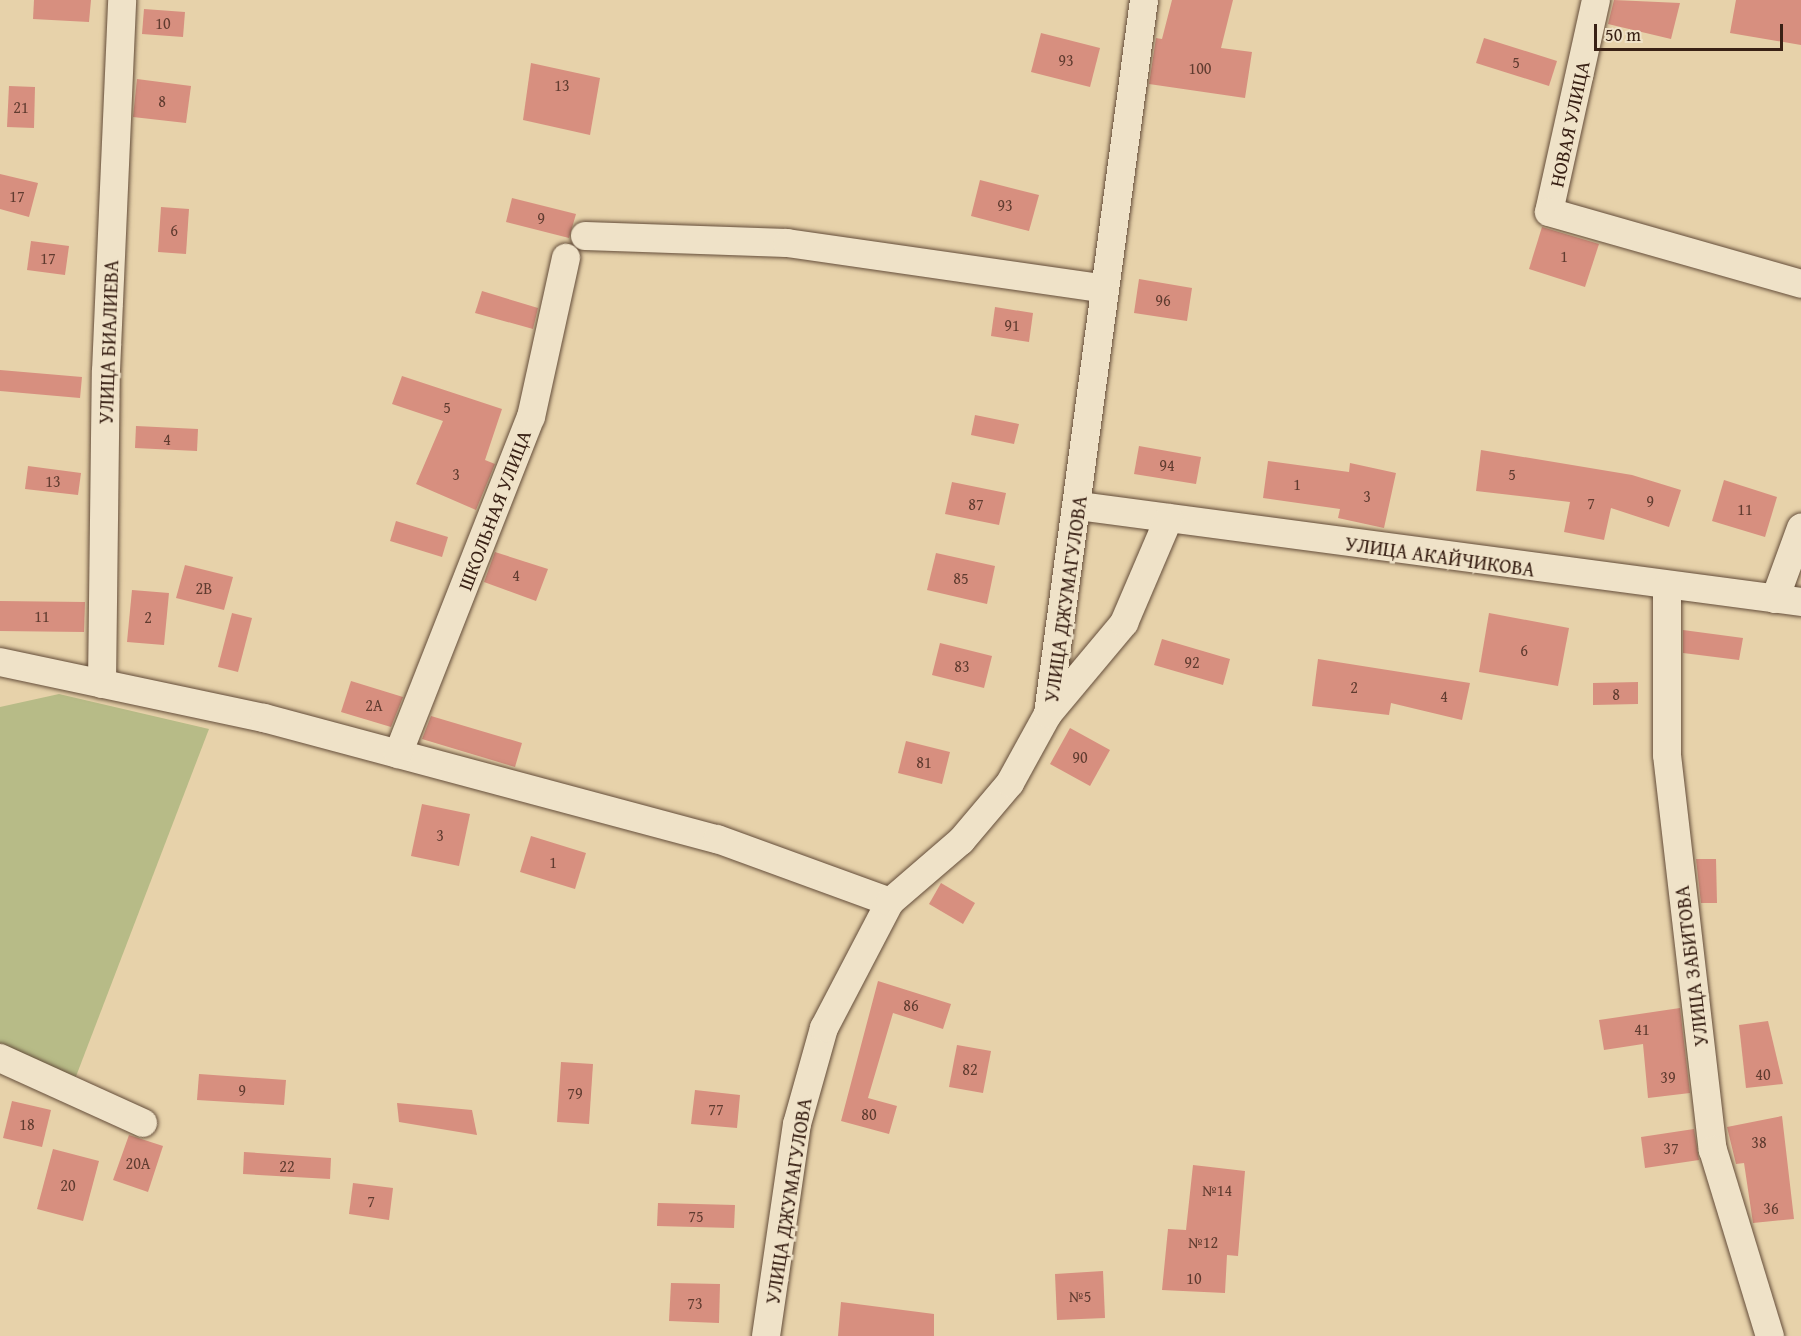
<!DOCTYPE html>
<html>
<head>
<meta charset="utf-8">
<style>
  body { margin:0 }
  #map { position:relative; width:1801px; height:1336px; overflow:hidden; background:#e7d2aa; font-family:"Gentium Book Plus",serif }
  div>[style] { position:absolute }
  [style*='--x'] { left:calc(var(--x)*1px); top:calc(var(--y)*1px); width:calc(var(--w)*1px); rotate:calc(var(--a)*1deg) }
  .green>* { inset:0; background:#b7bb87 }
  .building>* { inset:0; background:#d78f7f }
  .roads { filter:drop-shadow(0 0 2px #644d3a) drop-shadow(0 0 2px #644d3a) }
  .minor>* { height:28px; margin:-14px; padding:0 14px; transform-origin:14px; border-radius:14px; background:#efe2c8 }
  span { translate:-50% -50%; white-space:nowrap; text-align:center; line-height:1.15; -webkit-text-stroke:5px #efe2c8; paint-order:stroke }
  .number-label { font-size:16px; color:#603c30 }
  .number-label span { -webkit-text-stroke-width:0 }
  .street-label { font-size:20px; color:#392115 }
  .scale { position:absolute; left:1594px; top:24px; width:189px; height:27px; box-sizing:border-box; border:3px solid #392115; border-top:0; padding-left:8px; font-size:18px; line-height:21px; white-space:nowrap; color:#392115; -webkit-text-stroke:4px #efe2c8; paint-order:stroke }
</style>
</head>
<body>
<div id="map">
  <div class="green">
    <i style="clip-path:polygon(59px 694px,209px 729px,75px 1079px,0 1043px,0 707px)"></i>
  </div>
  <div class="building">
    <i style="clip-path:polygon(34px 0,91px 0,89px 22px,33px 19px)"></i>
    <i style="clip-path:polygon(1172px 0,1233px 0,1221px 48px,1252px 52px,1245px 98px,1149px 84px,1156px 38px,1162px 39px)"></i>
    <i style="clip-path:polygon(1614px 0,1680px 3px,1671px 39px,1608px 24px)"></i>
    <i style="clip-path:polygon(1736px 0,1801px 0,1801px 45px,1730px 33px)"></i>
    <i style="clip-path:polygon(144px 9px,185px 12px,183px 37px,142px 34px)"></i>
    <i style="clip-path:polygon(1041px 33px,1100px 48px,1090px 87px,1031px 72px)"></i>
    <i style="clip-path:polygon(1484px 38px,1557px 61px,1549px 86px,1476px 63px)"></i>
    <i style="clip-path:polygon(531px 63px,600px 78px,590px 135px,523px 120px)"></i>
    <i style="clip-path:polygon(137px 79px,191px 86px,186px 123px,133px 117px)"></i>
    <i style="clip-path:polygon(9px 86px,35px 87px,34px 128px,7px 127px)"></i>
    <i style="clip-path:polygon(0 174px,38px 183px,29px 217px,0 209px)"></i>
    <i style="clip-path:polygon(980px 180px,1039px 195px,1029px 231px,971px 216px)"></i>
    <i style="clip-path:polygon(512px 198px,576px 214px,569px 238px,506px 222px)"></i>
    <i style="clip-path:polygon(161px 207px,189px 209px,186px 254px,158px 252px)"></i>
    <i style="clip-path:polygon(1542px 227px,1599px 244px,1585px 287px,1529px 269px)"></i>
    <i style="clip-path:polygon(31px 241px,69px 246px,65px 275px,27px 270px)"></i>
    <i style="clip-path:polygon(1139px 279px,1192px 288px,1187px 321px,1134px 313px)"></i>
    <i style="clip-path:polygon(482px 291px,538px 308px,533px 329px,475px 313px)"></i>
    <i style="clip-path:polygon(995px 307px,1033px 313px,1029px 342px,991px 336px)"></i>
    <i style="clip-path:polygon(0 370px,82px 377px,80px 398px,0 391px)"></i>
    <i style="clip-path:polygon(402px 376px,502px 409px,485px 460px,495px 464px,476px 510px,416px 484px,443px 421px,392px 404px)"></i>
    <i style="clip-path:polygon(975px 415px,1019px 424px,1014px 444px,971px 435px)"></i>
    <i style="clip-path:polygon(136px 426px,198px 429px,197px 451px,135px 448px)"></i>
    <i style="clip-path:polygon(1139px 446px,1201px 457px,1196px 484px,1134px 474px)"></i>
    <i style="clip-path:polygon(1481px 450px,1632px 475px,1681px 490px,1669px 527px,1611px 508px,1604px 540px,1564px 532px,1570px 502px,1476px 491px)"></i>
    <i style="clip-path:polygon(1268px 461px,1349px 472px,1350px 463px,1396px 473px,1384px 528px,1338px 518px,1340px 509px,1263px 498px)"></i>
    <i style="clip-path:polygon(28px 466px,81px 473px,78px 495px,25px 489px)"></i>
    <i style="clip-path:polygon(1724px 480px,1777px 497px,1765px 537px,1712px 521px)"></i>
    <i style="clip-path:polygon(952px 482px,1006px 493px,999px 525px,945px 514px)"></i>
    <i style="clip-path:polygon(396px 521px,448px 537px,442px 557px,390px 541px)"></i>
    <i style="clip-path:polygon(495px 552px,548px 569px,536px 601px,484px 582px)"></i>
    <i style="clip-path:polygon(936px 553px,995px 566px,987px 604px,927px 590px)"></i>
    <i style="clip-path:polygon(185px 565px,233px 577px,224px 610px,176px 598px)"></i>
    <i style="clip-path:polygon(132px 590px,169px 593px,164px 645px,127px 642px)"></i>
    <i style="clip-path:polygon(0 601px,85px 602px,84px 632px,0 631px)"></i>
    <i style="clip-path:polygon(232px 613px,252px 618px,238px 672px,218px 667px)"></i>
    <i style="clip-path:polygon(1489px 613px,1569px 628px,1558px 686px,1479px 672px)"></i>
    <i style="clip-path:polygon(1683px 630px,1743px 638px,1739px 660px,1683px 653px)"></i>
    <i style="clip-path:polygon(1162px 639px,1230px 659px,1223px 685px,1154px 665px)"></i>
    <i style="clip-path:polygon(940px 643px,992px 656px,984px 688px,932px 675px)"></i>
    <i style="clip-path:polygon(1318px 659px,1470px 683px,1462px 720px,1391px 703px,1389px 715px,1312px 706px)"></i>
    <i style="clip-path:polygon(351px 681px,403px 697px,391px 727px,341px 712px)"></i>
    <i style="clip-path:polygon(1638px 682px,1638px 704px,1593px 705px,1593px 683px)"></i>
    <i style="clip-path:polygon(431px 716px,522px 743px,515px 767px,422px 739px)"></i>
    <i style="clip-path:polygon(1070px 728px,1110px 750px,1090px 786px,1050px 764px)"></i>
    <i style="clip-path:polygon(906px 741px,950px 752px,942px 784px,898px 773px)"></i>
    <i style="clip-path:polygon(422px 804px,470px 814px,459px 866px,411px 856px)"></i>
    <i style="clip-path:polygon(531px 836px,586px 853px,575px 889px,520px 872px)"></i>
    <i style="clip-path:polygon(1696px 859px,1716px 859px,1717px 903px,1701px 903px)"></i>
    <i style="clip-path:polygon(941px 883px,975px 903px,963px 924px,929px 904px)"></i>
    <i style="clip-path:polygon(878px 981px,951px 1004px,943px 1029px,893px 1013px,868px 1098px,897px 1106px,889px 1134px,841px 1121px)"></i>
    <i style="clip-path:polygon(1680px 1008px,1690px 1093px,1648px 1098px,1643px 1044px,1604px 1050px,1599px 1020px)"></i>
    <i style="clip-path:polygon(1768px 1021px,1783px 1084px,1746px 1088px,1739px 1025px)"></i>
    <i style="clip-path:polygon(957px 1045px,991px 1051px,983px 1093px,949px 1087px)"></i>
    <i style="clip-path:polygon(561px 1062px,593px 1064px,589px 1124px,557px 1122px)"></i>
    <i style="clip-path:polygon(199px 1074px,286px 1080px,284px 1105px,197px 1100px)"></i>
    <i style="clip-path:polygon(695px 1090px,740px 1095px,737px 1128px,691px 1124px)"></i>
    <i style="clip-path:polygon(12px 1101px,51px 1110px,42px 1147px,3px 1138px)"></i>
    <i style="clip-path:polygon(397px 1103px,472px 1110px,477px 1135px,399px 1122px)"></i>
    <i style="clip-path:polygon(1782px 1116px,1794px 1219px,1753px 1223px,1744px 1163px,1736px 1164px,1727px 1127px)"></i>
    <i style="clip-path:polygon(1694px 1129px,1699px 1160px,1645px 1168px,1641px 1137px)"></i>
    <i style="clip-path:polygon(129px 1135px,163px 1146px,148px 1192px,113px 1180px)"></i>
    <i style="clip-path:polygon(53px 1149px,99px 1161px,83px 1221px,37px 1209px)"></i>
    <i style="clip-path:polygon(244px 1152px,331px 1158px,330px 1179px,243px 1174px)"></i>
    <i style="clip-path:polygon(1193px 1165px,1245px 1171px,1238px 1256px,1227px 1255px,1225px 1293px,1162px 1290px,1168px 1229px,1186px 1230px)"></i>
    <i style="clip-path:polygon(353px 1183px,393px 1188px,389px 1220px,349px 1214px)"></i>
    <i style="clip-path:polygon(658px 1203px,735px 1205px,734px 1228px,657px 1226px)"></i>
    <i style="clip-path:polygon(1103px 1271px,1105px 1318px,1057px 1320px,1055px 1274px)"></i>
    <i style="clip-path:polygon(671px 1283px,720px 1284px,719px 1323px,669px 1321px)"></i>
    <i style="clip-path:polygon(841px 1302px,934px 1314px,934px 1336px,838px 1336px)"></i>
  </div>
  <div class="roads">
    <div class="minor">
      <i style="--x:1596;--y:0;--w:217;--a:102.5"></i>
      <i style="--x:1549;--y:212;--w:262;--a:15.9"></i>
      <i style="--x:585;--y:236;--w:202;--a:2"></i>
      <i style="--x:787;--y:243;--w:317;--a:8.2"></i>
      <i style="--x:1079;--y:506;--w:728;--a:7.57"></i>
      <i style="--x:1667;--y:587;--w:168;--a:90"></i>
      <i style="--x:1667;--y:755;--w:398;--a:83.4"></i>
      <i style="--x:1713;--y:1150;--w:195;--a:73"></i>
      <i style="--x:1775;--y:599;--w:76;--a:-69.9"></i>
      <i style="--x:0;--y:662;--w:270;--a:12"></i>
      <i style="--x:264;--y:718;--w:469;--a:15"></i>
      <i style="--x:717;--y:839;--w:184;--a:20"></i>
      <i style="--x:102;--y:684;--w:313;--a:-89.3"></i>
      <i style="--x:106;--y:371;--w:371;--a:-87.5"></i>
      <i style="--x:1048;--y:714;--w:119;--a:-50.1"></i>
      <i style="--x:1124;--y:623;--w:114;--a:-66.8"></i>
      <i style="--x:398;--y:754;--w:362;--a:-68.5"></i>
      <i style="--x:531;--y:417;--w:163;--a:-77.6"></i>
      <i style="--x:0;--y:1058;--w:157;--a:24.4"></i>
      <i style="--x:766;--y:1336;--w:214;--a:-81.7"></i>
      <i style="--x:797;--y:1124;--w:100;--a:-74.3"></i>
      <i style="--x:824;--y:1028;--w:142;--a:-62.4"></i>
      <i style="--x:890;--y:902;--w:94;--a:-40.7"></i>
      <i style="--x:961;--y:841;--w:76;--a:-49.8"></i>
      <i style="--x:1010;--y:783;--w:79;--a:-61.2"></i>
      <i style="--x:1048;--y:714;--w:720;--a:-82.34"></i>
    </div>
  </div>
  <div class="number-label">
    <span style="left:163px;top:23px">10</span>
    <span style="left:1066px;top:60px">93</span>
    <span style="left:1516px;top:62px">5</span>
    <span style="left:1200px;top:68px">100</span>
    <span style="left:562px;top:85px">13</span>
    <span style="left:162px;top:101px">8</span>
    <span style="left:21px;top:107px">21</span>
    <span style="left:17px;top:196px">17</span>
    <span style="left:1005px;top:205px">93</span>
    <span style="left:541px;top:218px">9</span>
    <span style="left:174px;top:230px">6</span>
    <span style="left:1564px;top:256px">1</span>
    <span style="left:48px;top:258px">17</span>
    <span style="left:1163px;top:300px">96</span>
    <span style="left:1012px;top:325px">91</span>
    <span style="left:447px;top:407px">5</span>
    <span style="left:167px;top:439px">4</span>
    <span style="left:1167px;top:465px">94</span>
    <span style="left:456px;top:474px">3</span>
    <span style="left:1512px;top:474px">5</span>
    <span style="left:53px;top:481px">13</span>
    <span style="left:1297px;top:484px">1</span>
    <span style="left:1367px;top:496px">3</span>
    <span style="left:1650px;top:501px">9</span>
    <span style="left:1591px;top:503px">7</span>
    <span style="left:976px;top:504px">87</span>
    <span style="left:1745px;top:509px">11</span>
    <span style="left:516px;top:575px">4</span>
    <span style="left:961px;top:578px">85</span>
    <span style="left:204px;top:588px">2В</span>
    <span style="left:42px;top:616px">11</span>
    <span style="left:148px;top:617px">2</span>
    <span style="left:1524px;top:650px">6</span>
    <span style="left:1192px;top:662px">92</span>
    <span style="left:962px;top:666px">83</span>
    <span style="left:1354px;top:687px">2</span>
    <span style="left:1616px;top:694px">8</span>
    <span style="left:1444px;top:696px">4</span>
    <span style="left:374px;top:705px">2А</span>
    <span style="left:1080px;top:757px">90</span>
    <span style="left:924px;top:762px">81</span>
    <span style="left:440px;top:835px">3</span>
    <span style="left:553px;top:862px">1</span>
    <span style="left:911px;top:1005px">86</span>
    <span style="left:1642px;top:1029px">41</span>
    <span style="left:970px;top:1069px">82</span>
    <span style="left:1763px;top:1074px">40</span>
    <span style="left:1668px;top:1077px">39</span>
    <span style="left:242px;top:1090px">9</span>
    <span style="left:575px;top:1093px">79</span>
    <span style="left:716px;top:1109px">77</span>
    <span style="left:869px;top:1114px">80</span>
    <span style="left:27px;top:1124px">18</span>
    <span style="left:1759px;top:1142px">38</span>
    <span style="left:1671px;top:1148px">37</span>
    <span style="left:138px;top:1163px">20А</span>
    <span style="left:287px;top:1166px">22</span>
    <span style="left:68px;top:1185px">20</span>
    <span style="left:1217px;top:1190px">№14</span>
    <span style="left:371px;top:1201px">7</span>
    <span style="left:1771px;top:1208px">36</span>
    <span style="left:696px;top:1216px">75</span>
    <span style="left:1203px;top:1242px">№12</span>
    <span style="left:1194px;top:1278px">10</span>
    <span style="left:1080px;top:1296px">№5</span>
    <span style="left:695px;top:1303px">73</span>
  </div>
  <div class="street-label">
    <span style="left:1569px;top:124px;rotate:-78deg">НОВАЯ УЛИЦА</span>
    <span style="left:108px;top:342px;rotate:-88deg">УЛИЦА БИАЛИЕВА</span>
    <span style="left:494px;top:510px;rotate:-69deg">ШКОЛЬНАЯ УЛИЦА</span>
    <span style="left:1440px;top:556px;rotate:8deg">УЛИЦА АКАЙЧИКОВА</span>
    <span style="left:1065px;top:599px;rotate:-82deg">УЛИЦА ДЖУМАГУЛОВА</span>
    <span style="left:1691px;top:966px;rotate:-97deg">УЛИЦА ЗАБИТОВА</span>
    <span style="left:788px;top:1201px;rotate:-81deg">УЛИЦА ДЖУМАГУЛОВА</span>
  </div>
  <div class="scale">50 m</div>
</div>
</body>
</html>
